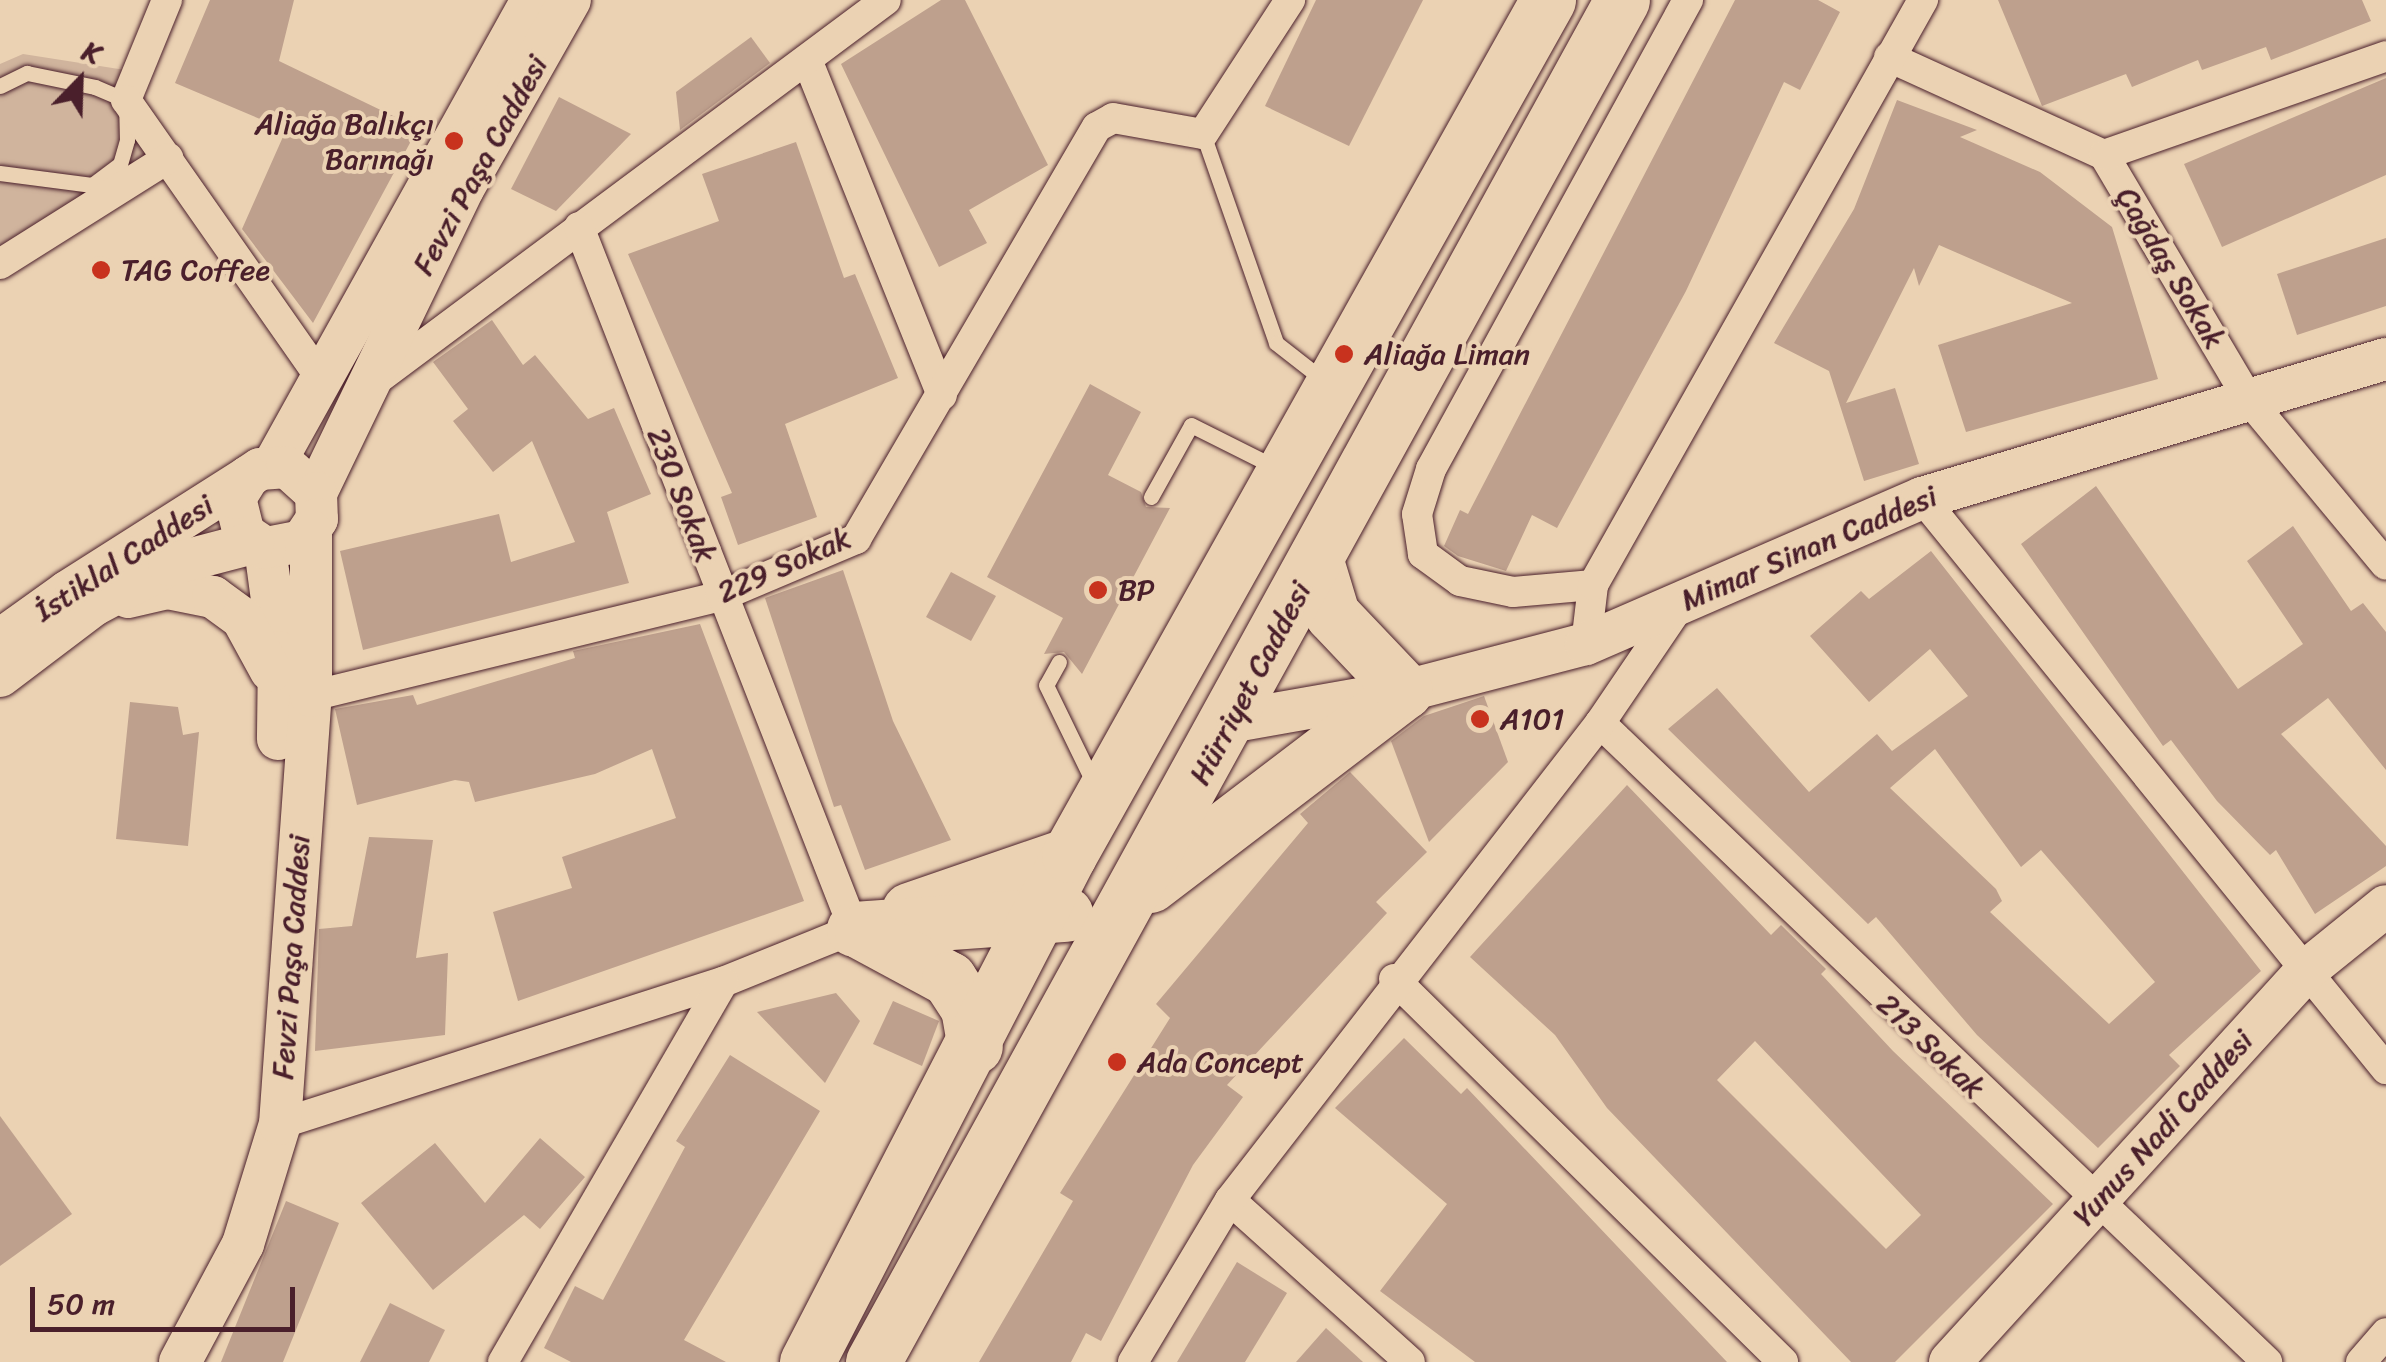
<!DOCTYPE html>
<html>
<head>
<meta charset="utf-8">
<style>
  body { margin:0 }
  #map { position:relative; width:2386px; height:1362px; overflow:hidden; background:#ebd2b3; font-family:Sriracha,sans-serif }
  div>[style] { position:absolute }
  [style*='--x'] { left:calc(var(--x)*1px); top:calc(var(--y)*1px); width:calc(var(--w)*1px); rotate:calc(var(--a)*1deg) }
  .green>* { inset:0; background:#d0b49d }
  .building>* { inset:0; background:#bea08d }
  .roads { filter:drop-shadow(0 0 2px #4a1f2b) drop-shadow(0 0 2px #4a1f2b) }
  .lane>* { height:15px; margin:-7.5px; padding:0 7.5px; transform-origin:7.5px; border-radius:7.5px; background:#ebd2b3 }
  .street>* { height:30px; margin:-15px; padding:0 15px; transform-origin:15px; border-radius:15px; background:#ebd2b3 }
  .secondary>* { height:42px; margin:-21px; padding:0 21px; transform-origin:21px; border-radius:21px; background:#ebd2b3 }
  .highway>* { height:55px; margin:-27.5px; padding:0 27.5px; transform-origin:27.5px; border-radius:27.5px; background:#ebd2b3 }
  .dots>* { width:28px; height:28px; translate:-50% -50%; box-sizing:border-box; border:5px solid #ebd2b3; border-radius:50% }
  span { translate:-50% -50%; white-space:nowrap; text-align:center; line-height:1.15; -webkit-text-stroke:8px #ebd2b3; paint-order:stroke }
  .poi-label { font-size:30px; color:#4a1f2b }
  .right { translate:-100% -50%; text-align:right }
  .left { translate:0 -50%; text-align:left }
  .street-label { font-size:30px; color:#4a1f2b }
  .north { position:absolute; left:30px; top:30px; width:100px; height:100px; -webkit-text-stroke:8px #ebd2b3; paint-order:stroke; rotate:23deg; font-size:28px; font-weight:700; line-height:40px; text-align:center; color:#4a1f2b }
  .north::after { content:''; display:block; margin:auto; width:35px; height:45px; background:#4a1f2b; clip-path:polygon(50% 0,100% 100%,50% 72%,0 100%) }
  .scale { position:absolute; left:30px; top:1287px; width:265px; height:45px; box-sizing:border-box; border:5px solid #4a1f2b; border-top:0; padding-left:12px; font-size:30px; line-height:35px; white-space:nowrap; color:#4a1f2b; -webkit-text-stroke:8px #ebd2b3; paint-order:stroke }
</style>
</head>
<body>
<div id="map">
  <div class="green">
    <i style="clip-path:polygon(23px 54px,138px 72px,126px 100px,163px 151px,0 257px,0 64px)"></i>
  </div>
  <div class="building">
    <i style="clip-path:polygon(210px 0,294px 0,279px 61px,418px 128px,313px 323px,242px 229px,286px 130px,175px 83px)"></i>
    <i style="clip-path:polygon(941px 0,965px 0,1048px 165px,969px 210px,987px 243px,939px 267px,841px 64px)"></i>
    <i style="clip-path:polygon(1316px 0,1423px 0,1349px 146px,1265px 106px)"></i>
    <i style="clip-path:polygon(1735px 0,1818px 0,1840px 12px,1800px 90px,1784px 82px,1686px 291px,1557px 528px,1532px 515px,1506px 571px,1458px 556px,1444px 546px,1460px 510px,1468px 514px)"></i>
    <i style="clip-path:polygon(1998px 0,2362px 0,2371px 21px,2271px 60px,2266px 47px,2202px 70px,2198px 60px,2132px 87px,2126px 74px,2042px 106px)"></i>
    <i style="clip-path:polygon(751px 37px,770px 63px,680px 130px,676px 92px)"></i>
    <i style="clip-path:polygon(2386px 78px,2386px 175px,2222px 247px,2184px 164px)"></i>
    <i style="clip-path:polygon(559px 97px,631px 134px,556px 211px,511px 189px)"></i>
    <i style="clip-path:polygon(1897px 100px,1977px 130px,1960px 137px,2040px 172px,2112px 227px,2158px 379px,1966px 432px,1938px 345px,2072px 303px,1939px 245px,1919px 286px,1914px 268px,1846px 403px,1895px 388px,1919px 464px,1864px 481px,1829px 371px,1774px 343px,1854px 209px)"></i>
    <i style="clip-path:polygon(796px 142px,844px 278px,855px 274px,898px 378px,785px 424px,817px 517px,738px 545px,721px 497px,732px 493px,628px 254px,719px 221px,702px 174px)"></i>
    <i style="clip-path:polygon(2386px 238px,2386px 306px,2297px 335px,2277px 274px)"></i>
    <i style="clip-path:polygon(492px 320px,523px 365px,535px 355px,588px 419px,614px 408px,651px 494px,607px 512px,629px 583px,363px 650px,340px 551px,499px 514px,511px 562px,575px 542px,532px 441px,493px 472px,453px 421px,468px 409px,433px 362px)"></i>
    <i style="clip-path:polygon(1090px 384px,1141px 412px,1108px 475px,1141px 492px,1146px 507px,1170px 508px,1082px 674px,1064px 652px,1044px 654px,1063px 618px,987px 577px)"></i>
    <i style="clip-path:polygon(2096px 486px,2238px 689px,2303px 644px,2247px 561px,2293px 526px,2351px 611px,2363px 603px,2386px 632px,2386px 770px,2328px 698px,2281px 734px,2386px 846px,2386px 866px,2315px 914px,2276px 850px,2270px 855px,2217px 801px,2171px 740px,2163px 746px,2021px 544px)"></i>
    <i style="clip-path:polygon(evenodd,1931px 551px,2261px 971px,2169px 1055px,2180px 1066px,2098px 1148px,1977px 1035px,1876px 917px,1868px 924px,1668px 729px,1717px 688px,1809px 792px,1877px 734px,1892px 751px,1968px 696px,1930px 649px,1869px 702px,1810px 636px,1861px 591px,1869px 599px,1931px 551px,1935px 749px,2021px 867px,2041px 850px,2155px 982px,2109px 1024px,1990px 912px,2002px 901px,1996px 889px,1890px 788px,1935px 749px)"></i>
    <i style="clip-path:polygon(843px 570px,893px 721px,951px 840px,865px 870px,841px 805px,834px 807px,765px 598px)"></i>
    <i style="clip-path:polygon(951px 572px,996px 596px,971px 641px,926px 617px)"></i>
    <i style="clip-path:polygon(700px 624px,804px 901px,518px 1001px,493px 912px,572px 888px,562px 857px,676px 818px,652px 749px,595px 774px,475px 802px,469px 782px,455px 780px,357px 805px,335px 709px,413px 695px,417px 705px,575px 658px,573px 651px)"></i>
    <i style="clip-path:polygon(1484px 696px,1508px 762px,1429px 842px,1391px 741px,1424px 716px)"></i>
    <i style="clip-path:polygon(130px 702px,178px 707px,183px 735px,199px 732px,188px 846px,116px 839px)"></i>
    <i style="clip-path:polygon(1350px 772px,1427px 852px,1376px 902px,1387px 913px,1227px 1085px,1243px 1097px,1193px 1165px,1101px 1341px,1086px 1333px,1071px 1362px,979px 1362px,1073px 1201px,1060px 1193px,1170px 1018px,1156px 1004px,1308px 823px,1300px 814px)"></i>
    <i style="clip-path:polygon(evenodd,1627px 785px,1771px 935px,1781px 925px,1826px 969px,1821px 974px,1893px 1051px,2053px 1204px,1895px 1362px,1851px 1362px,1607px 1108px,1555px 1035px,1470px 957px,1627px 785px,1755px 1041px,1921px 1215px,1886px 1249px,1717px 1080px,1755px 1041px)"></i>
    <i style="clip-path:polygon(369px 837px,433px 840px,416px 958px,448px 953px,445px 1035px,315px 1051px,319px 929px,352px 926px)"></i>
    <i style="clip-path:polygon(836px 993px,860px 1021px,825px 1083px,757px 1012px)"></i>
    <i style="clip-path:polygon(893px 1001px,939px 1021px,922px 1066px,873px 1044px)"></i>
    <i style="clip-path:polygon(1404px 1038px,1461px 1094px,1467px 1088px,1727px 1362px,1475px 1362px,1380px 1291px,1447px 1204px,1335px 1108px)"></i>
    <i style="clip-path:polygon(730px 1055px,820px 1111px,684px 1340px,726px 1362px,571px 1362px,544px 1348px,575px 1286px,603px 1300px,685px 1147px,676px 1141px)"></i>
    <i style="clip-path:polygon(0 1116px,72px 1214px,0 1266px)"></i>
    <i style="clip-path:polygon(540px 1138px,585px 1177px,540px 1229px,524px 1215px,433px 1290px,361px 1203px,435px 1143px,485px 1203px)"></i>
    <i style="clip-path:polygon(286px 1201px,339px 1223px,283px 1362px,221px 1362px)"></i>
    <i style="clip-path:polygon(1237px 1262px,1287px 1293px,1245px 1362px,1177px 1362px)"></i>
    <i style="clip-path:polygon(390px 1303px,445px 1330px,429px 1362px,360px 1362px)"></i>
    <i style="clip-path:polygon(1326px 1328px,1363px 1362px,1296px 1362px)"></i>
  </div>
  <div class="roads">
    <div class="lane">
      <i style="--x:0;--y:86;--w:30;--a:-26"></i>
      <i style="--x:27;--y:73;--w:69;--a:11.6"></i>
      <i style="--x:95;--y:87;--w:34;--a:23"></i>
      <i style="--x:126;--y:100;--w:40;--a:88.6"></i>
      <i style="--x:127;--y:140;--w:25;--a:106"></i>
      <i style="--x:120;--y:164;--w:35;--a:143"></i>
      <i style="--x:92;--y:185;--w:93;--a:-172.6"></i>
      <i style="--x:1203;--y:134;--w:221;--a:70.7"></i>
      <i style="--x:1276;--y:343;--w:63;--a:38"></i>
      <i style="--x:1151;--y:497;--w:82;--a:-60.9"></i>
      <i style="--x:1191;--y:425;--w:96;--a:26.6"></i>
      <i style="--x:1059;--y:662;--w:26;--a:119"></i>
      <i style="--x:1046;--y:685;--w:112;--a:64.1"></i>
    </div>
    <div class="street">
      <i style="--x:167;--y:0;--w:108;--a:112.3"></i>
      <i style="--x:126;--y:100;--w:345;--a:55"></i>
      <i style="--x:1889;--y:57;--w:236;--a:24.5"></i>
      <i style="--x:2104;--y:155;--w:285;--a:59.4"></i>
      <i style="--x:2249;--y:400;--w:214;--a:50.3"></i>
      <i style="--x:808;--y:62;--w:359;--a:68.1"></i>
      <i style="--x:2104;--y:155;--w:299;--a:-19.3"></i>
      <i style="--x:0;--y:264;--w:199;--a:-32.2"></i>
      <i style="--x:371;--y:384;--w:642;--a:-36.71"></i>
      <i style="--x:1922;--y:498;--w:736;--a:50.9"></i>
      <i style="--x:1593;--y:585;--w:80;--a:175"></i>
      <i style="--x:1513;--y:592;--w:54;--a:-168.3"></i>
      <i style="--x:1460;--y:581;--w:46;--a:-143.9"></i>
      <i style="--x:1423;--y:554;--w:40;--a:-98.5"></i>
      <i style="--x:1417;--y:514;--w:47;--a:-72.7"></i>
      <i style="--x:1431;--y:469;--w:535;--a:-61.28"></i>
      <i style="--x:1586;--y:644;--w:59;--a:-83.2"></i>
      <i style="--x:1593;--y:585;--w:672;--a:-60.57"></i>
      <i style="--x:311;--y:696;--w:422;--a:-13.7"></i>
      <i style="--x:721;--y:596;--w:147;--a:-22.9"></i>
      <i style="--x:856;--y:539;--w:477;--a:-59.7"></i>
      <i style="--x:1097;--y:127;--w:18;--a:-29"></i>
      <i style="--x:1113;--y:118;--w:91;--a:10.1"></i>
      <i style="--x:1203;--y:134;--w:160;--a:-57"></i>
      <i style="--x:1600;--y:723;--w:924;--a:43.77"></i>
      <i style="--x:1394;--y:979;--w:546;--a:44.55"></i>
      <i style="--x:280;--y:1124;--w:465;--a:-17.8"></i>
      <i style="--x:723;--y:982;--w:141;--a:-22"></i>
      <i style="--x:854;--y:929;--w:754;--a:-111.39"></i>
      <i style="--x:1230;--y:1200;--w:242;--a:42"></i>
      <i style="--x:503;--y:1362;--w:439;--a:-59.9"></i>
      <i style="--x:1133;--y:1362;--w:189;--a:-59.1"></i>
      <i style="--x:1230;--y:1200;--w:604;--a:-52.2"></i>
      <i style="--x:1600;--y:723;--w:144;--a:-55.8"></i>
      <i style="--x:2361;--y:1362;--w:38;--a:-49"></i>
    </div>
    <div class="secondary">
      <i style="--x:273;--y:466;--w:533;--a:-60.93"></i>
      <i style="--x:316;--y:493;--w:338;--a:-64.2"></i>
      <i style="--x:463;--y:189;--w:217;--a:-60.5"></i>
      <i style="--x:265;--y:548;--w:105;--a:82.3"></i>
      <i style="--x:279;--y:652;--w:87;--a:90.7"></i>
      <i style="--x:128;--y:597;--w:40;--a:-13"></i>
      <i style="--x:167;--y:588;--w:47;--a:11.1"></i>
      <i style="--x:213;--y:597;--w:36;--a:36"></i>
      <i style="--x:242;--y:618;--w:60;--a:61.3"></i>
      <i style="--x:0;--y:640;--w:82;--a:-35.6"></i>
      <i style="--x:67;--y:592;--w:214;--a:-32.4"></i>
      <i style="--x:248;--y:477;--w:14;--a:-34"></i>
      <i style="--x:260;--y:469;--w:27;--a:-4"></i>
      <i style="--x:287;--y:467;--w:39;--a:42"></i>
      <i style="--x:316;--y:493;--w:26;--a:88"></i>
      <i style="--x:317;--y:519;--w:27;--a:124"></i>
      <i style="--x:302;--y:541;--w:38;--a:169"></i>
      <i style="--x:265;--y:548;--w:25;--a:-146"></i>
      <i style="--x:244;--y:534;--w:37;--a:-104"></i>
      <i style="--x:235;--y:498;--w:25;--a:-58"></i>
      <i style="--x:0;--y:676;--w:118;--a:-37.1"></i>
      <i style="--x:94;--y:605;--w:85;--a:-28.1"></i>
      <i style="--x:169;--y:565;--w:87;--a:-14.7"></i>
      <i style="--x:1229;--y:722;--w:179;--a:-10"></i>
      <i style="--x:1405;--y:691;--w:187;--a:-14.6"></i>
      <i style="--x:1586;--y:644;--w:366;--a:-23.5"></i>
      <i style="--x:1922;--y:498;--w:484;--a:-16.7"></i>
      <i style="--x:180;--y:1362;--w:134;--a:-61.9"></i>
      <i style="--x:243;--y:1244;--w:126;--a:-72.9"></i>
      <i style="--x:280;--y:1124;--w:429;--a:-85.9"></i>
      <i style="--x:311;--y:696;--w:165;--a:-90"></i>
      <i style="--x:1950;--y:1362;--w:532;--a:-47.67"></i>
      <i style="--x:2308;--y:969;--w:100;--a:-38.9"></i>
    </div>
    <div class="highway">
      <i style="--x:1150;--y:885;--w:320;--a:-37.3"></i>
      <i style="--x:1405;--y:691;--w:106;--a:-133.5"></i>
      <i style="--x:1332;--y:614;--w:55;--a:-106.8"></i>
      <i style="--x:909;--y:910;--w:169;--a:-19"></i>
      <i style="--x:854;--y:929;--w:212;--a:-4.1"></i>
      <i style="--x:862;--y:932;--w:99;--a:28.4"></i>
      <i style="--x:949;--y:979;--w:35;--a:57"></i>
      <i style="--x:968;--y:1008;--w:39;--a:80"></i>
      <i style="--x:807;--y:1362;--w:571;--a:-62.67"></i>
      <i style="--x:1069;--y:855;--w:980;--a:-60.74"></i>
      <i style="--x:873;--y:1362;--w:1554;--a:-61.19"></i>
    </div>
  </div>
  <div class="dots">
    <i style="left:454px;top:141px;background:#c8321e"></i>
    <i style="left:101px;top:270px;background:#c8321e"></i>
    <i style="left:1344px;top:354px;background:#c8321e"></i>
    <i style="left:1098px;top:590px;background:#c8321e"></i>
    <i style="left:1480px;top:719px;background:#c8321e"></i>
    <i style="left:1117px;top:1062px;background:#c8321e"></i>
  </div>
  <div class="poi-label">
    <span class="right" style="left:434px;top:141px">Aliağa Balıkçı<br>Barınağı</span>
    <span class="left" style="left:121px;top:270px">TAG Coffee</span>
    <span class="left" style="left:1364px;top:354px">Aliağa Liman</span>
    <span class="left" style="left:1118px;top:590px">BP</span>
    <span class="left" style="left:1500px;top:719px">A101</span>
    <span class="left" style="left:1137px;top:1062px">Ada Concept</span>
  </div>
  <div class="street-label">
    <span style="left:480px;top:165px;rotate:-61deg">Fevzi Paşa Caddesi</span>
    <span style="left:2171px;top:268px;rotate:59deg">Çağdaş Sokak</span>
    <span style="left:682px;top:495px;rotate:69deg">230 Sokak</span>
    <span style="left:1809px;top:548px;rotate:-23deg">Mimar Sinan Caddesi</span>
    <span style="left:124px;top:558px;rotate:-33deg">İstiklal Caddesi</span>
    <span style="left:784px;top:565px;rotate:-24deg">229 Sokak</span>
    <span style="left:1250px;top:683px;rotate:-62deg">Hürriyet Caddesi</span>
    <span style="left:291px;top:957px;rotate:-86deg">Fevzi Paşa Caddesi</span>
    <span style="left:1931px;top:1046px;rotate:44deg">213 Sokak</span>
    <span style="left:2163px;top:1128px;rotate:-48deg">Yunus Nadi Caddesi</span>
  </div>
  <div class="north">K</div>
  <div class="scale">50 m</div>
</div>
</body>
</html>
